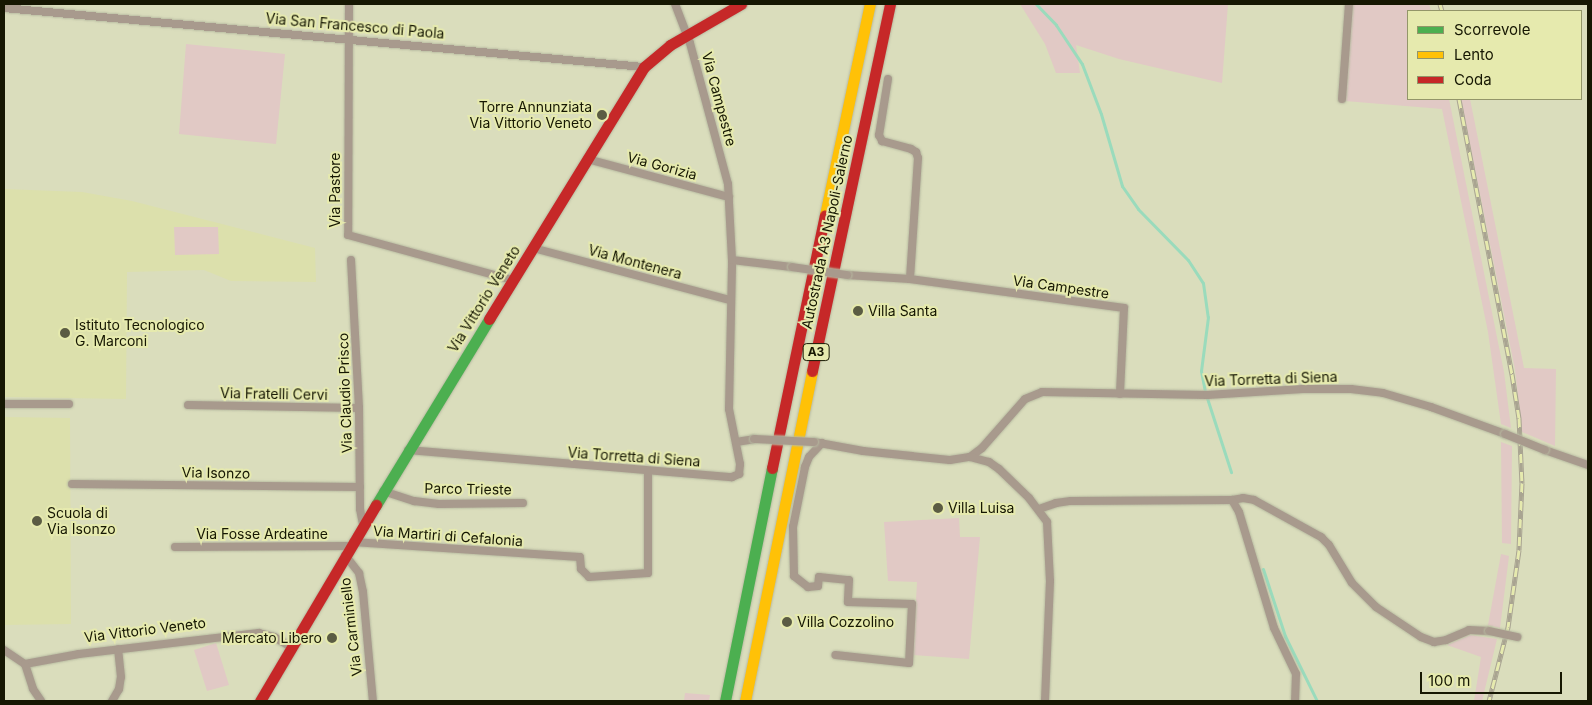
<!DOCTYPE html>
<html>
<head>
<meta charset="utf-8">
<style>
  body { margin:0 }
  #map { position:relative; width:1592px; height:705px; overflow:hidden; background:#daddbc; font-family:Inter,sans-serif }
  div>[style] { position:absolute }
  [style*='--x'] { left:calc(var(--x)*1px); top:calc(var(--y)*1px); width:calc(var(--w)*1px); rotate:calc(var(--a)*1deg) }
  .built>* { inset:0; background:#dce0ac }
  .green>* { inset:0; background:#e1c9c5 }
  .stream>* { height:3px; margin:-1.5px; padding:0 1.5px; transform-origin:1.5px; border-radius:1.5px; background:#9adbbc }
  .roads { filter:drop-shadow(0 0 1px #b8bba1) drop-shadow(0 0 1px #b8bba1) }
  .street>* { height:8px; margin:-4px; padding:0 4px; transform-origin:4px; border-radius:4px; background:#a89a8d }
  .fast>* { height:11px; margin:-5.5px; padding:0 5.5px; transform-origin:5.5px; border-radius:5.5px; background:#4caf50 }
  .slow>* { height:11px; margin:-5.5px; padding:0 5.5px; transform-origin:5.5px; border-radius:5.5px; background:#ffc107 }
  .jam>* { height:11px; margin:-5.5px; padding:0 5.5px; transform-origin:5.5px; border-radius:5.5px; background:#c62828 }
  .rail>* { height:5px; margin-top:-2.5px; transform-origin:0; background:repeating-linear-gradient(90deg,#e6eaae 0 9px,#a9a491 0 18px); box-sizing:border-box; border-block:1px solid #a9a491 }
  .bridges { filter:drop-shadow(0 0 1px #b8bba1) drop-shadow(0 0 1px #b8bba1) }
  .street-bridge>* { height:8px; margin:-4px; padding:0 4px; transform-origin:4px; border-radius:4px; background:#a89a8d }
  .dots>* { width:14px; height:14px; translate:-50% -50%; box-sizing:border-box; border:2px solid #e6eaae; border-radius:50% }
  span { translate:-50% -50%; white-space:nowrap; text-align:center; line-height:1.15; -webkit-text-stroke:4px #e6eaae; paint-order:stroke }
  .shield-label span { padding:1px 4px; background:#e6eaae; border:1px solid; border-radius:4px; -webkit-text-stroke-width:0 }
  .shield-label { font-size:12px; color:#161702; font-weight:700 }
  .street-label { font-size:14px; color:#161702 }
  .poi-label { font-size:14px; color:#161702 }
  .right { translate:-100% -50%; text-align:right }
  .left { translate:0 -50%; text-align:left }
  .frame { position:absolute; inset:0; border:5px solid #161702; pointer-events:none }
  .legend { position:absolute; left:1407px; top:10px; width:175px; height:90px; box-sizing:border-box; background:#e6eaae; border:1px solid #939669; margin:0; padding:6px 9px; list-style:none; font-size:15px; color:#161702 }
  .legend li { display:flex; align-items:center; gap:10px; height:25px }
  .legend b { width:25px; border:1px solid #939669 }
  .scale { position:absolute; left:1420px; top:672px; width:142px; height:22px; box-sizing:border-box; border:2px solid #161702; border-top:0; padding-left:6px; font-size:15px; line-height:18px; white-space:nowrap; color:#161702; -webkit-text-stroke:4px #e6eaae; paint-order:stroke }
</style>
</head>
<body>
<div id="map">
  <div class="built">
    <i style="clip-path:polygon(4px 189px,82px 192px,132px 201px,315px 248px,316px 282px,231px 281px,204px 270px,127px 272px,126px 399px,4px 397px)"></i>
    <i style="clip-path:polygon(4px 417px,70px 418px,71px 624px,4px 625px)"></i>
  </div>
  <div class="green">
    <i style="clip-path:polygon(1020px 4px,1228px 4px,1222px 83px,1119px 59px,1076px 45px,1080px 73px,1056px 73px,1045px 44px)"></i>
    <i style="clip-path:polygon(1352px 4px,1429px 4px,1431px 11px,1408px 11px,1408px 99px,1449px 99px,1504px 372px,1511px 428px,1501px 424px,1488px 332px,1442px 109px,1345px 101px)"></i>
    <i style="clip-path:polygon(186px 44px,285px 54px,276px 144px,179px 134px)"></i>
    <i style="clip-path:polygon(1461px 99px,1470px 99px,1524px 368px,1556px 369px,1555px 446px,1522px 432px,1515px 370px)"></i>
    <i style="clip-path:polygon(174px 227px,218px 227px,219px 254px,175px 255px)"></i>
    <i style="clip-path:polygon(1501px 442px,1512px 446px,1511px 544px,1502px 543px)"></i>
    <i style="clip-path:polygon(959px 518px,960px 537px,980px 537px,969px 659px,913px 655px,917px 582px,888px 581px,884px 522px)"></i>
    <i style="clip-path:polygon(1501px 554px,1509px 556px,1500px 628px,1488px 625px)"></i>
    <i style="clip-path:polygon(1470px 635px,1497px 639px,1482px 701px,1474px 701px,1481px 657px,1447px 645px)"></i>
    <i style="clip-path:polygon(216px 643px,229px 685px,207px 691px,194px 650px)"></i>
    <i style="clip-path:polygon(685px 693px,710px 695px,709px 701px,684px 701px)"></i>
  </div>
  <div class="stream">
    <i style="--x:1036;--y:4;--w:29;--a:46"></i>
    <i style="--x:1056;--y:25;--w:47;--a:56.3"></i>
    <i style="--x:1082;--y:64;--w:53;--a:69.2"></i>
    <i style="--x:1101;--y:114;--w:75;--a:73.7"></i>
    <i style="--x:1122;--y:186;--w:28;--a:55"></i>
    <i style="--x:1138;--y:209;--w:71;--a:45.6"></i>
    <i style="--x:1188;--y:260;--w:27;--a:57"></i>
    <i style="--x:1203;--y:283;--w:34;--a:82"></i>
    <i style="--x:1208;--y:317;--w:54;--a:97.4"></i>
    <i style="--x:1201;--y:371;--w:20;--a:79"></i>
    <i style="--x:1207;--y:398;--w:78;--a:72"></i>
    <i style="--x:1263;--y:569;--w:71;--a:71.8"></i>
    <i style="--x:1285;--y:636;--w:72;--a:63.8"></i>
  </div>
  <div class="roads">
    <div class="street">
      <i style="--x:349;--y:4;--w:231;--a:90.2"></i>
      <i style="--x:348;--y:235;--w:171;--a:15.3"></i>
      <i style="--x:4;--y:8;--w:643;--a:5.27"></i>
      <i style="--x:888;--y:79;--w:57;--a:99.1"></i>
      <i style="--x:879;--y:135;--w:7;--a:63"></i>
      <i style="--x:882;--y:141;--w:30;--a:15"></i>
      <i style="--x:911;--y:149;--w:6;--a:31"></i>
      <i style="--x:916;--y:152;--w:6;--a:72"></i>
      <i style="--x:918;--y:158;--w:121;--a:93.8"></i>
      <i style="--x:1342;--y:99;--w:95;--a:-85.8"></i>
      <i style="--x:587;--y:159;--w:147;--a:15"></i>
      <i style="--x:533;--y:248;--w:204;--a:14.8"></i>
      <i style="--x:351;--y:260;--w:148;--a:86.9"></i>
      <i style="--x:359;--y:408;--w:101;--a:89.4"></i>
      <i style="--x:360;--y:509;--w:16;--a:79"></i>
      <i style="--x:732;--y:260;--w:60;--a:6.7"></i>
      <i style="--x:847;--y:275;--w:63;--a:3.6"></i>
      <i style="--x:910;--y:279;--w:216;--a:7.7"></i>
      <i style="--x:1124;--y:308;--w:86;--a:92.7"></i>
      <i style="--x:4;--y:404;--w:65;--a:0"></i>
      <i style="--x:188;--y:405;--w:171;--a:1"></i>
      <i style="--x:736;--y:442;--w:18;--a:-9"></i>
      <i style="--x:814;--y:442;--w:50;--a:10.4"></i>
      <i style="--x:863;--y:451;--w:87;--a:5.9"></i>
      <i style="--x:950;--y:460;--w:20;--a:-9"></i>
      <i style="--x:970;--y:457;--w:15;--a:-37"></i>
      <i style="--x:982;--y:448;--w:65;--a:-48.7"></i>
      <i style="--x:1025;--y:399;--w:18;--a:-22"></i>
      <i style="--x:1042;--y:392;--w:165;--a:1"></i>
      <i style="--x:1207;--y:395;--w:96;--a:-3.6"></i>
      <i style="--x:1303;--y:389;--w:48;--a:0"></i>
      <i style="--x:1351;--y:389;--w:32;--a:7"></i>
      <i style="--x:1383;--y:393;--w:50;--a:16.3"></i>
      <i style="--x:1431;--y:407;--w:79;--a:20"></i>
      <i style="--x:822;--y:443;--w:19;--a:133"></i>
      <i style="--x:809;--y:457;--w:11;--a:112"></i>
      <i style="--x:805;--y:467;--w:61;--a:101.3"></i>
      <i style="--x:793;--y:527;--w:49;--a:88.8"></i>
      <i style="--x:794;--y:576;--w:18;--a:38"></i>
      <i style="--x:808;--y:587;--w:10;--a:-6"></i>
      <i style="--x:818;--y:586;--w:9;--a:-84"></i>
      <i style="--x:819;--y:577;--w:30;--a:6"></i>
      <i style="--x:849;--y:580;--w:22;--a:93"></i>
      <i style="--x:848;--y:602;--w:64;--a:1.8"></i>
      <i style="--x:912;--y:604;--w:59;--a:92.9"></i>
      <i style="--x:909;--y:663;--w:74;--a:-173.8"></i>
      <i style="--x:408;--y:450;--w:325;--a:4.8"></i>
      <i style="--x:732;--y:477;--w:8;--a:-23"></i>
      <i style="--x:739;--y:474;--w:10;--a:-84"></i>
      <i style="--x:740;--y:464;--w:56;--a:-101.3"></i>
      <i style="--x:729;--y:409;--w:149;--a:-88.8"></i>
      <i style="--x:732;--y:260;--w:76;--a:-93"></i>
      <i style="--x:728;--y:184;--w:146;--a:-105.1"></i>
      <i style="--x:690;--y:43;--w:42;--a:-111"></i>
      <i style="--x:1545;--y:450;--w:46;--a:19.2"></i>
      <i style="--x:970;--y:457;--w:20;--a:15"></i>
      <i style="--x:989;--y:462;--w:12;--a:35"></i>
      <i style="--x:999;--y:469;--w:42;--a:44"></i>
      <i style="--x:1029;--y:498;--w:30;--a:53"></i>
      <i style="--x:1047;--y:522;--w:59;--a:87.1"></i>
      <i style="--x:1050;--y:581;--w:120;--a:92.4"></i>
      <i style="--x:72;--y:484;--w:288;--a:0.6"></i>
      <i style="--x:383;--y:491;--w:33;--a:18"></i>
      <i style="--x:414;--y:501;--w:25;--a:7"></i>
      <i style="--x:439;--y:504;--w:84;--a:-0.7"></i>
      <i style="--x:1232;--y:500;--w:11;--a:-10"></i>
      <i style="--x:1243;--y:498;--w:11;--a:10"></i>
      <i style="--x:1254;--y:500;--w:77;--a:28.9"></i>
      <i style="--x:1321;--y:537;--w:11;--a:45"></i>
      <i style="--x:1329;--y:545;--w:44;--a:58.8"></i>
      <i style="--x:1352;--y:583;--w:34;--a:45"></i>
      <i style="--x:1376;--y:607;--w:54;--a:33.7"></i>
      <i style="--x:1421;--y:637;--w:14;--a:21"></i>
      <i style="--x:1434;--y:642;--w:12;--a:-9"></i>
      <i style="--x:1446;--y:640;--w:25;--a:-23"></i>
      <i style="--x:1469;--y:630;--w:20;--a:3"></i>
      <i style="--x:1039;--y:509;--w:18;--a:-19"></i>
      <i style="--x:1056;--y:503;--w:15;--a:-8"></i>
      <i style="--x:1071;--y:501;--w:161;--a:-0.4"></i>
      <i style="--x:1232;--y:500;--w:14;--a:60"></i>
      <i style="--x:1239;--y:512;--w:121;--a:73.2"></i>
      <i style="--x:1274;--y:628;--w:51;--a:64.4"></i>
      <i style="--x:1296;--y:674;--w:27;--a:92"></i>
      <i style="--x:353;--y:542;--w:227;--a:3.8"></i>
      <i style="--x:580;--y:557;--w:12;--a:85"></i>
      <i style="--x:581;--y:569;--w:11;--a:45"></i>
      <i style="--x:589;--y:577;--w:59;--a:-3.9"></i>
      <i style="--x:648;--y:573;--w:102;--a:-90"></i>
      <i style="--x:175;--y:547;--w:175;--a:-0.3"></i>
      <i style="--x:345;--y:555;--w:23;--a:52"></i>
      <i style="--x:359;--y:573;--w:19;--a:78"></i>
      <i style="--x:363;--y:592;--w:109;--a:84.8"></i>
      <i style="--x:4;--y:650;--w:25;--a:34"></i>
      <i style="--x:25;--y:664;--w:55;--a:-10.5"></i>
      <i style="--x:79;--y:654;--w:181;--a:-6.7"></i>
      <i style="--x:259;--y:633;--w:16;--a:15"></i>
      <i style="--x:274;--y:637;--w:20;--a:30"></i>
      <i style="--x:25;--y:664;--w:26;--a:72"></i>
      <i style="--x:33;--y:689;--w:14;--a:56"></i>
      <i style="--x:112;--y:701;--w:14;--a:-60"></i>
      <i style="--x:119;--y:689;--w:12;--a:-81"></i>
      <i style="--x:121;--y:677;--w:28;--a:-96"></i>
    </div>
    <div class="fast">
      <i style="--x:376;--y:505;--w:218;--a:-58.7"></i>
      <i style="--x:725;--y:701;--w:238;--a:-78.6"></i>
    </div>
    <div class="slow">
      <i style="--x:825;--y:215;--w:216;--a:-78"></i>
      <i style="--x:745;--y:701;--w:337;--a:-78.5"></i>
    </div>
    <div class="jam">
      <i style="--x:489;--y:319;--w:296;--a:-58.4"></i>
      <i style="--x:644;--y:67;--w:34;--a:-40"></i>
      <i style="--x:670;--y:45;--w:82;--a:-30"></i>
      <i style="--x:812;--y:371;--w:375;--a:-78"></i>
      <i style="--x:772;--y:468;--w:258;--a:-78.2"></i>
      <i style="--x:260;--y:701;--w:228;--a:-59.4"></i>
    </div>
  </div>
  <div class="rail">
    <i style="--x:1440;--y:4;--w:7;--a:74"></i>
    <i style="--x:1459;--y:99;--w:280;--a:79.1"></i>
    <i style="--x:1512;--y:374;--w:45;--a:81"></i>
    <i style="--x:1519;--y:418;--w:65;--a:87.4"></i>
    <i style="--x:1522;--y:483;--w:67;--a:92.6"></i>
    <i style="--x:1519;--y:550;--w:78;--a:98.1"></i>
    <i style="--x:1508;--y:627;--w:76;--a:104.4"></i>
  </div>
  <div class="bridges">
    <div class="street-bridge">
      <i style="--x:792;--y:267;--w:56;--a:8.3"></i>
      <i style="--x:1505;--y:434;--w:43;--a:21.8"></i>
      <i style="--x:754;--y:439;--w:60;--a:2.9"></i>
      <i style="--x:1489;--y:631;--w:29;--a:12"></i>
    </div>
  </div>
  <div class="dots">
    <i style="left:602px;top:115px;background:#5b5c43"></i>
    <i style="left:858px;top:311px;background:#5b5c43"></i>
    <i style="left:65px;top:333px;background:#5b5c43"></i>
    <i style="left:938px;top:508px;background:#5b5c43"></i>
    <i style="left:37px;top:521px;background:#5b5c43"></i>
    <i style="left:787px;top:622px;background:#5b5c43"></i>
    <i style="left:332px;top:638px;background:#5b5c43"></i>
  </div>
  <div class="shield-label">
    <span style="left:816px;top:352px">A3</span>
  </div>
  <div class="street-label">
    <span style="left:355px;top:26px;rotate:5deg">Via San Francesco di Paola</span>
    <span style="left:719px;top:99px;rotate:75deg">Via Campestre</span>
    <span style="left:662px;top:166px;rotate:15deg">Via Gorizia</span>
    <span style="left:335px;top:190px;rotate:-90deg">Via Pastore</span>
    <span style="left:827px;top:232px;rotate:-78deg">Autostrada A3 Napoli-Salerno</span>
    <span style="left:635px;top:262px;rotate:15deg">Via Montenera</span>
    <span style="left:1061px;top:287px;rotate:8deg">Via Campestre</span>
    <span style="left:484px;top:299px;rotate:-58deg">Via Vittorio Veneto</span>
    <span style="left:1271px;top:379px;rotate:-2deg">Via Torretta di Siena</span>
    <span style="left:345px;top:393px;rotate:-92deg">Via Claudio Prisco</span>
    <span style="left:274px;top:394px;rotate:1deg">Via Fratelli Cervi</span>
    <span style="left:634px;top:457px;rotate:4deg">Via Torretta di Siena</span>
    <span style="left:216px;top:473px;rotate:1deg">Via Isonzo</span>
    <span style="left:468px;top:489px;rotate:1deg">Parco Trieste</span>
    <span style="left:262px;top:534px">Via Fosse Ardeatine</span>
    <span style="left:448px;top:536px;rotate:4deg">Via Martiri di Cefalonia</span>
    <span style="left:351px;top:627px;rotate:-97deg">Via Carminiello</span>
    <span style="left:145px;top:630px;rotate:-7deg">Via Vittorio Veneto</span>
  </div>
  <div class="poi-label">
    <span class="right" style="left:592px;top:115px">Torre Annunziata<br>Via Vittorio Veneto</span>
    <span class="left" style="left:868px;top:311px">Villa Santa</span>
    <span class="left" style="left:75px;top:333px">Istituto Tecnologico<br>G. Marconi</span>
    <span class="left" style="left:948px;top:508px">Villa Luisa</span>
    <span class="left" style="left:47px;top:521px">Scuola di<br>Via Isonzo</span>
    <span class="left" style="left:797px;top:622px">Villa Cozzolino</span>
    <span class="right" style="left:322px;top:638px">Mercato Libero</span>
  </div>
  <div class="frame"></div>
  <ul class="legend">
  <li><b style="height:6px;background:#4caf50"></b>Scorrevole</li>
  <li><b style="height:6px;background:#ffc107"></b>Lento</li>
  <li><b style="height:6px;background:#c62828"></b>Coda</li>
  </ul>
  <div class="scale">100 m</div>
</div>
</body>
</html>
